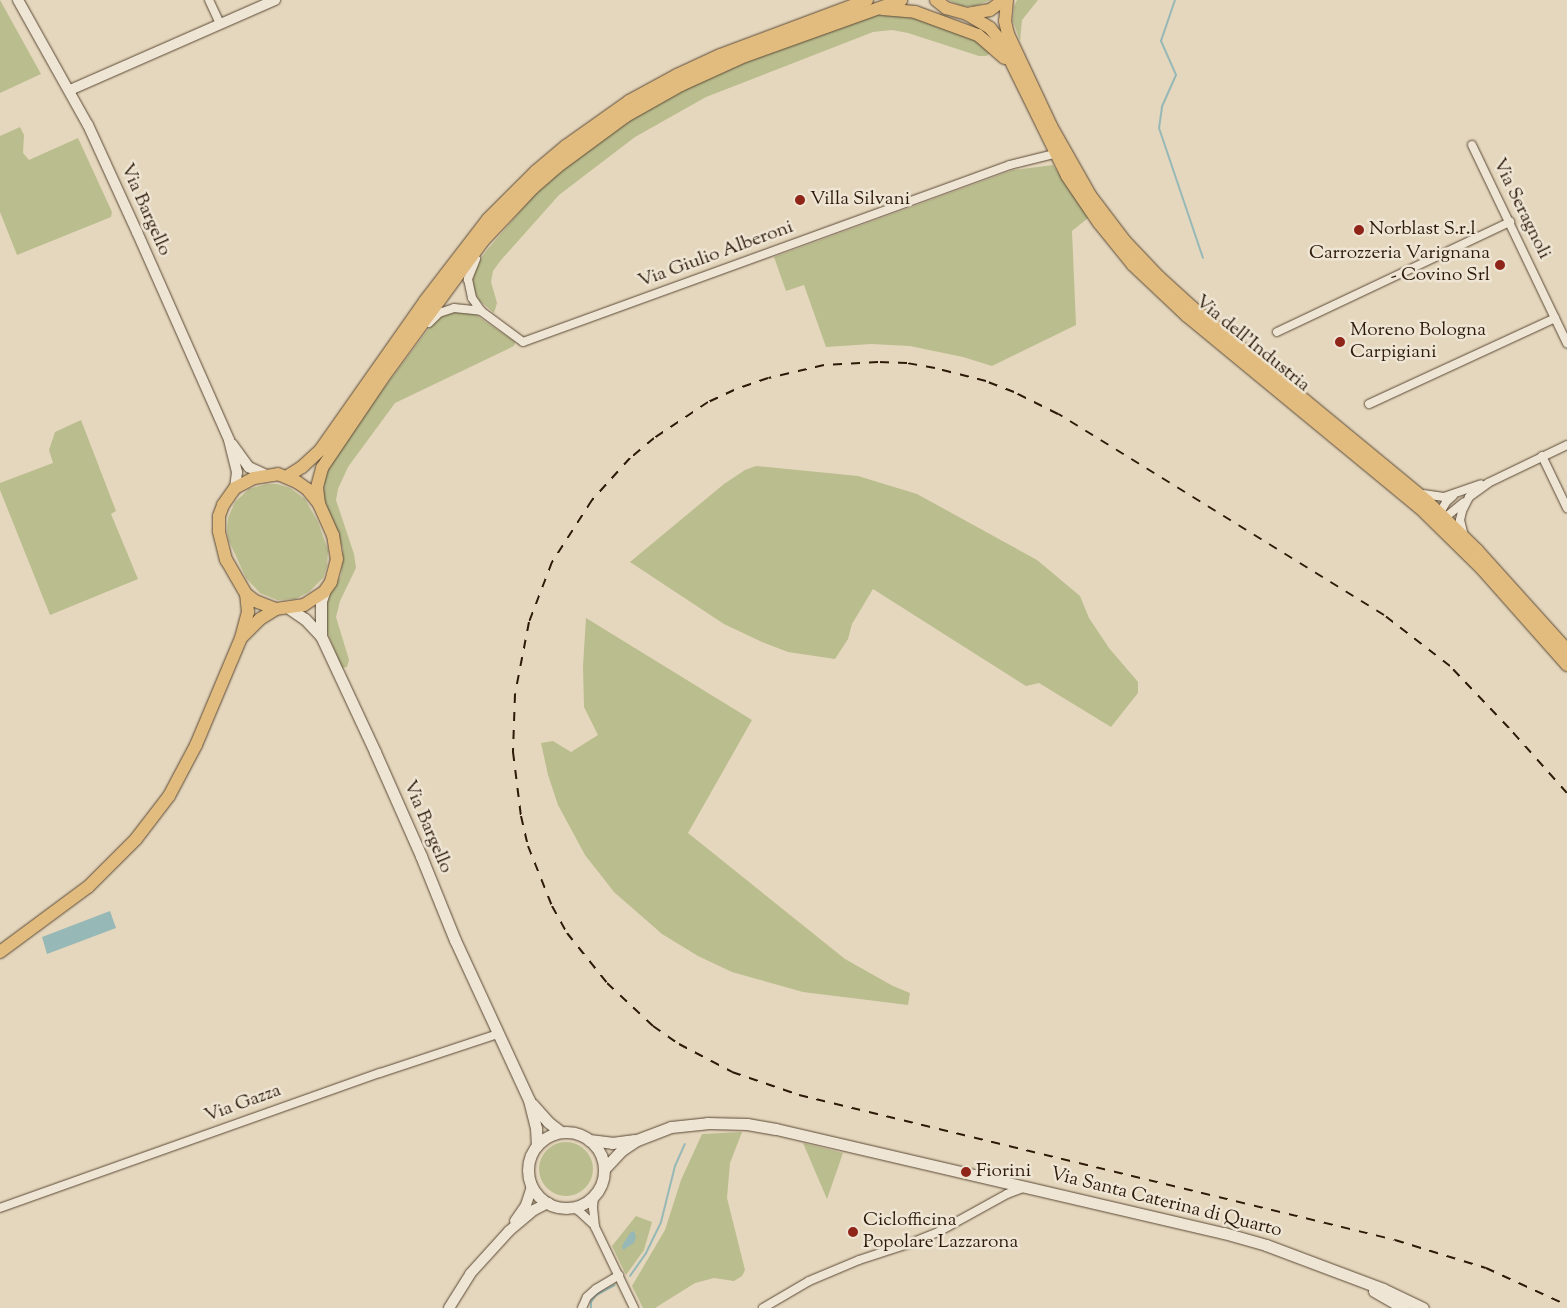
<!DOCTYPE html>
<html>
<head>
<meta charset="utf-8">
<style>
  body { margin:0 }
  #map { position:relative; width:1567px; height:1308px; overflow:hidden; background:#e5d7bd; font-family:"Sorts Mill Goudy",serif }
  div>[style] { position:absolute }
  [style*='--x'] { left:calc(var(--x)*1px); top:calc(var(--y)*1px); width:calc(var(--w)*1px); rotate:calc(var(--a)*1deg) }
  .green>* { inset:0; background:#babd8d }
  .round { border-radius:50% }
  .water>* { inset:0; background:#96b8b6 }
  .stream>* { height:2px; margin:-1px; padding:0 1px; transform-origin:1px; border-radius:1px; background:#96b8b6 }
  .roads { filter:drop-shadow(0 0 1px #5a4835) drop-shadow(0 0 1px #5a4835) }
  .minor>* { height:8px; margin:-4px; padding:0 4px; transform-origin:4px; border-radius:4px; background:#eee5d4 }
  .tertiary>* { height:10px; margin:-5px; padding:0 5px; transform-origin:5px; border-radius:5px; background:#eee5d4 }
  .secondary>* { height:11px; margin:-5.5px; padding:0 5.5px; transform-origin:5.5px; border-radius:5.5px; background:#eee5d4 }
  .secondary>.ring { margin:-5.5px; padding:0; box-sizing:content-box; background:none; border:11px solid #eee5d4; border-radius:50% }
  .primary>* { height:12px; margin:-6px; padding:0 6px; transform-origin:6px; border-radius:6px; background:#e2bc7e }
  .rail>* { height:2px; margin-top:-1px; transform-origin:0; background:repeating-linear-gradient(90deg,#2c1908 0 9px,transparent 0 18px) }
  .dots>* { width:14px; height:14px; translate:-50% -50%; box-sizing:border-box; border:2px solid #eee5d4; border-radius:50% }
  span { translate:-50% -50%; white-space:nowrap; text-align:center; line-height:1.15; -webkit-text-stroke:5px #eee5d4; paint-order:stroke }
  .poi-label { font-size:19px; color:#2c1908 }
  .left { translate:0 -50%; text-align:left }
  .right { translate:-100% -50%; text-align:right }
  .street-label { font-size:19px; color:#2c1908 }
</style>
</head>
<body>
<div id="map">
  <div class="green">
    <i style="clip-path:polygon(0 0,41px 74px,0 93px)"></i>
    <i style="clip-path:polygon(948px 0,991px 0,975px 6px,962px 6px)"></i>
    <i style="clip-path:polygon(1017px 0,1038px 0,1022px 20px,1020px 41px,1013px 21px,1014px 7px)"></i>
    <i style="clip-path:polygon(899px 12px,970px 34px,994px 51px,986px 56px,979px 56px,908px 33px,892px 30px,873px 32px,706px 97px,635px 137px,559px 195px,501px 260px,493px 271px,491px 282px,497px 303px,494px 313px,479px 300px,473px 288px,473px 275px,478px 262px,487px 250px,535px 194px,558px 173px,623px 125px,673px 95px,728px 69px,870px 16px)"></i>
    <i style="clip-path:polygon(20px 127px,24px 135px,23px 153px,29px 160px,78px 138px,112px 212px,111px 217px,17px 255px,0 212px,0 136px)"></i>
    <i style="clip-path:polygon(1053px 165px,1088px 218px,1072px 231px,1076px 325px,992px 366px,963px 357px,910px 346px,871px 344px,826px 347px,804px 285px,786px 291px,774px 257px,1013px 170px)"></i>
    <i style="clip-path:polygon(457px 311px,473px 313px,515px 342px,514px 346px,395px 403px,348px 467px,338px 489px,336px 500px,354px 554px,356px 568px,340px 601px,336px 617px,349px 660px,347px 667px,342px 668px,326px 629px,326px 600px,341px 576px,343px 549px,323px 496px,325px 480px,328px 469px,381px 392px,433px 323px,439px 317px)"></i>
    <i style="clip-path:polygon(81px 420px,116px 511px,111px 514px,138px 579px,50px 615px,0 490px,0 483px,53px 463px,49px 450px,55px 432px)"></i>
    <i style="clip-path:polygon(756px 466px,858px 476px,917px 494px,1037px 560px,1080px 596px,1089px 618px,1109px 648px,1138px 682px,1138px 693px,1111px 727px,1039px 683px,1026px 686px,873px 589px,852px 624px,848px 639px,835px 659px,788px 652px,762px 642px,724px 624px,630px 562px,724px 484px,745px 470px)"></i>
    <i style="clip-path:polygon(267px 484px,277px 484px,290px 488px,305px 499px,318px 522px,328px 550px,327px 566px,323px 578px,309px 592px,295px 599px,277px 600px,260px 593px,246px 578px,229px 541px,227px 530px,228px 518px,235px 502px,249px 489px)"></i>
    <i style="clip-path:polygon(586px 618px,752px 720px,688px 833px,845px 959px,893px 986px,910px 993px,908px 1005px,803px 992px,732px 972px,698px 956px,662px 934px,614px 892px,585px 855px,558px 805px,548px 775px,541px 743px,553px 741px,571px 752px,598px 735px,584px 707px,583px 666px)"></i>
    <i style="clip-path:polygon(742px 1132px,730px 1163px,727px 1198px,745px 1270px,742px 1276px,734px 1281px,714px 1278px,695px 1283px,655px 1308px,643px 1308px,632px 1286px,665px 1230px,681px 1180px,702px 1134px)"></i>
    <i class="round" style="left:539px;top:1142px;width:54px;height:54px"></i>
    <i style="clip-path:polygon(803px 1143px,843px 1153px,827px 1199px)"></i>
    <i style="clip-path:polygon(636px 1216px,652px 1222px,644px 1250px,626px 1275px,612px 1246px)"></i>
  </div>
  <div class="water">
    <i style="clip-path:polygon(110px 911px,116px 928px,47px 954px,42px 937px)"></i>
    <i style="clip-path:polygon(634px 1231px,636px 1237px,634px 1243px,623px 1250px,622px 1246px,630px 1233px)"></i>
  </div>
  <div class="stream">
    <i style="--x:1175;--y:0;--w:43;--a:108.9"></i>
    <i style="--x:1161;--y:41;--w:37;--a:66"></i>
    <i style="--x:1176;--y:75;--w:35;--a:114"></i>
    <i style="--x:1162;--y:107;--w:21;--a:98"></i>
    <i style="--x:1159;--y:128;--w:137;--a:71.3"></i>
    <i style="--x:630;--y:1276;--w:28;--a:-55"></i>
    <i style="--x:646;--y:1253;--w:34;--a:-64"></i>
    <i style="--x:661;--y:1222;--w:58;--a:-76"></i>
    <i style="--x:675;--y:1166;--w:24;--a:-66"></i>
    <i style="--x:591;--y:1308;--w:6;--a:-90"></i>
    <i style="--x:591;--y:1302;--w:9;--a:-54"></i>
    <i style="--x:596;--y:1295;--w:21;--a:-28"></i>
  </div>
  <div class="roads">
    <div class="minor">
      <i style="--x:209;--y:0;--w:26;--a:65"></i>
      <i style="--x:1472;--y:145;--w:220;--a:64.4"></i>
      <i style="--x:476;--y:259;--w:22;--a:112"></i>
      <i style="--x:468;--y:279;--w:19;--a:78"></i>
      <i style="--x:472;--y:298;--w:16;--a:55"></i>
      <i style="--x:481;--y:311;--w:52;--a:36.4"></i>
      <i style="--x:523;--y:342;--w:518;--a:-19.97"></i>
      <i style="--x:1010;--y:165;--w:45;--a:-14"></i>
      <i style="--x:429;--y:323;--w:14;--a:-45"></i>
      <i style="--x:439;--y:313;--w:16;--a:-18"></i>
      <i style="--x:454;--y:308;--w:27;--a:6"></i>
      <i style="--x:1277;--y:332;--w:258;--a:-25.3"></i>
      <i style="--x:1369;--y:404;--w:205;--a:-24.8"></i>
      <i style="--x:1542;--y:456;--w:58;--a:64.3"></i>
      <i style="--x:1423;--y:494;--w:21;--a:8"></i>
      <i style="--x:1444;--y:497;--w:39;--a:-19"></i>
      <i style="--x:1438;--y:516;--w:16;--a:-60"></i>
      <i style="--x:1446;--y:502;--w:9;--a:-41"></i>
      <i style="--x:1442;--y:520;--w:28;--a:-39"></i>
      <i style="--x:1464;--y:536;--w:16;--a:-104"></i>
      <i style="--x:1460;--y:520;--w:9;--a:-77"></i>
      <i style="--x:1462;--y:511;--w:16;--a:-63"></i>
      <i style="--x:1469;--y:497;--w:24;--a:-36"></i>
      <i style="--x:1488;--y:483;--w:88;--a:-25.7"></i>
      <i style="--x:594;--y:1196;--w:12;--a:95"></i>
      <i style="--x:593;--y:1208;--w:19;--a:84"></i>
      <i style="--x:595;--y:1227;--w:90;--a:64.3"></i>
      <i style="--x:572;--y:1207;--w:8;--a:30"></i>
      <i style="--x:579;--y:1211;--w:21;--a:43"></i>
      <i style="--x:0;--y:1208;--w:403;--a:-19.6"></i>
      <i style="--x:380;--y:1073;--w:124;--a:-18.3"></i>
      <i style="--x:582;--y:1308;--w:12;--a:-66"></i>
      <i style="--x:587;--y:1297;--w:12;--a:-42"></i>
      <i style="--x:596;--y:1289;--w:27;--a:-31"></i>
      <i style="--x:763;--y:1308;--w:53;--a:-30.4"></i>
      <i style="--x:809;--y:1281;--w:54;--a:-22.8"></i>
      <i style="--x:859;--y:1260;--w:55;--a:-18.1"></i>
      <i style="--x:911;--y:1243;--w:31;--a:-22"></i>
      <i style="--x:940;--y:1231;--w:77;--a:-28.9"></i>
      <i style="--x:1007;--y:1194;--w:17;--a:-21"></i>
    </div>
    <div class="tertiary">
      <i style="--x:18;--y:0;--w:143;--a:60.8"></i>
      <i style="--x:88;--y:125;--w:118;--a:65.4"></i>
      <i style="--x:137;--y:232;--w:227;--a:66.1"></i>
      <i style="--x:229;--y:440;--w:33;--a:76"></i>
      <i style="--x:237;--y:472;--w:16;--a:97"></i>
      <i style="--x:70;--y:90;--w:224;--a:-23.7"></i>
      <i style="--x:232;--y:444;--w:29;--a:54"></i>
      <i style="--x:249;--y:467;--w:19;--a:25"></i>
      <i style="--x:515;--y:1221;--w:19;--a:-55"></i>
      <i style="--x:526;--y:1205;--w:20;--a:-72"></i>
      <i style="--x:449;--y:1308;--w:40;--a:-58"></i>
      <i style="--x:470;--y:1274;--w:58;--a:-47.8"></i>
      <i style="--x:509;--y:1231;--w:33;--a:-40"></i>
      <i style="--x:534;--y:1210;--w:16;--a:-27"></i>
    </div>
    <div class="secondary">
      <i style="--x:290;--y:609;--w:18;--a:34"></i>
      <i style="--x:305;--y:619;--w:23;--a:47"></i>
      <i style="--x:321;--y:636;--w:128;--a:65"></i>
      <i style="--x:375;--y:752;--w:114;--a:66.1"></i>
      <i style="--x:421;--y:856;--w:91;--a:68"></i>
      <i style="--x:455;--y:940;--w:176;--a:65.2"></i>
      <i style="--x:529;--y:1100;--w:29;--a:76"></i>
      <i style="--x:536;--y:1128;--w:17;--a:87"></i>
      <i style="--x:321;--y:636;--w:35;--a:-90"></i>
      <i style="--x:321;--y:601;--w:9;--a:-72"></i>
      <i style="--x:532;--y:1104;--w:24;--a:48"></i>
      <i style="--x:548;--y:1122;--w:16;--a:38"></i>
      <i class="ring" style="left:528px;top:1132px;width:65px;height:65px"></i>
      <i style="--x:589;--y:1140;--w:23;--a:7"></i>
      <i style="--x:612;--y:1143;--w:21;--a:-8"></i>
      <i style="--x:604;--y:1169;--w:26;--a:-47"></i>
      <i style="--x:622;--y:1150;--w:18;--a:-34"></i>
      <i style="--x:637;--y:1140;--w:36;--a:-21"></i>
      <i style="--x:671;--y:1127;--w:36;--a:-6"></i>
      <i style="--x:707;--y:1123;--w:40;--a:1.4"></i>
      <i style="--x:747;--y:1124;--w:29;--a:10"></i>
      <i style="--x:776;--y:1129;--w:460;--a:13.1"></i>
      <i style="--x:1224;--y:1233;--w:44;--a:15.9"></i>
      <i style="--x:1266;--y:1245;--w:125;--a:20.6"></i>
      <i style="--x:1383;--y:1289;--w:44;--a:25.4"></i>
      <i style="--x:1374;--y:1291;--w:34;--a:30"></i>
    </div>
    <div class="primary">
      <i style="--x:936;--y:0;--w:13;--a:39"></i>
      <i style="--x:946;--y:8;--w:22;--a:16"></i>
      <i style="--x:967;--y:14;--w:23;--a:-10"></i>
      <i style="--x:990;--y:10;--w:17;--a:-36"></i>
      <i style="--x:1007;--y:0;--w:21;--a:95"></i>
      <i style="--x:1005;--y:21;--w:13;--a:77"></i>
      <i style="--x:1008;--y:34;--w:102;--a:64.9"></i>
      <i style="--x:1051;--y:126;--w:79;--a:60.5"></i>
      <i style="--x:1090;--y:195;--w:56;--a:52.9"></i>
      <i style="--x:1124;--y:240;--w:51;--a:46.6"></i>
      <i style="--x:1159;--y:277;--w:46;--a:42.4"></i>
      <i style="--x:1193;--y:308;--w:305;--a:39.5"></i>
      <i style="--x:1428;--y:502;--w:69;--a:44.4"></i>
      <i style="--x:1477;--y:550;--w:135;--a:48"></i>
      <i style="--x:882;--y:9;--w:33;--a:5"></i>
      <i style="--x:915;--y:12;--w:67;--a:20.1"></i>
      <i style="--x:978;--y:35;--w:35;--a:41"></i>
      <i style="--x:967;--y:14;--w:27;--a:31"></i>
      <i style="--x:990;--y:28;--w:17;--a:50"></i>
      <i style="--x:1001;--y:41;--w:150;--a:63.9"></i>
      <i style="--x:1067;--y:176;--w:57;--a:55.8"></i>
      <i style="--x:1099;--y:223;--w:54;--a:51"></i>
      <i style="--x:1133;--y:265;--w:74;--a:43.4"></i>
      <i style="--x:1187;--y:316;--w:301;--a:39.5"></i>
      <i style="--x:1419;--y:507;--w:90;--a:44.5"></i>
      <i style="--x:1483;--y:570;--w:127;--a:48.5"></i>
      <i style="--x:278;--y:474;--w:21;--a:23"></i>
      <i style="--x:297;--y:482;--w:12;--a:35"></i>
      <i style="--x:307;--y:489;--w:19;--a:51"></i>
      <i style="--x:319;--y:504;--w:34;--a:66"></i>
      <i style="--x:333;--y:535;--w:24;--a:81"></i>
      <i style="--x:337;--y:559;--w:24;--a:105"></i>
      <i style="--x:331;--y:582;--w:12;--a:125"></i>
      <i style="--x:324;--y:592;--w:24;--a:147"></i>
      <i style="--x:304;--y:605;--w:28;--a:172"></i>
      <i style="--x:276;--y:609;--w:22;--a:-159"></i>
      <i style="--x:255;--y:601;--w:11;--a:-142"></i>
      <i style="--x:246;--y:594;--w:39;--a:-120"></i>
      <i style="--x:226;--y:560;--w:30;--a:-104"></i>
      <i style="--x:219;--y:531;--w:15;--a:-90"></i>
      <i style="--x:219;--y:516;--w:12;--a:-70"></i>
      <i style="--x:223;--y:505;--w:21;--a:-55"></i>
      <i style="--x:235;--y:488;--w:21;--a:-28"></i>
      <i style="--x:254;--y:478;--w:24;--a:-9"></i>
      <i style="--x:286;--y:477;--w:19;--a:-32"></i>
      <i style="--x:302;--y:467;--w:26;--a:-43"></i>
      <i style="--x:321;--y:449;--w:181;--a:-54.9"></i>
      <i style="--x:425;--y:301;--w:103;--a:-52.5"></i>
      <i style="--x:488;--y:219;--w:68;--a:-45"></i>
      <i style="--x:536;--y:171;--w:39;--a:-40"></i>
      <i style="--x:566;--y:146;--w:77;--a:-35.5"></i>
      <i style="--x:629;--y:101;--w:55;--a:-28.4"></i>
      <i style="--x:677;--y:75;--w:47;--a:-24.9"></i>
      <i style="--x:720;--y:55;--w:157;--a:-20.5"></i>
      <i style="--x:319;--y:504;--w:17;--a:-97"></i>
      <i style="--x:317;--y:487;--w:20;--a:-75"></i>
      <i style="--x:322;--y:468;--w:107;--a:-56"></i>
      <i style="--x:382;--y:379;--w:171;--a:-53.8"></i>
      <i style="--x:483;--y:241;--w:73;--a:-46.7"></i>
      <i style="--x:533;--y:188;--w:32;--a:-41"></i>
      <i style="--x:557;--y:167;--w:86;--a:-36.5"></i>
      <i style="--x:626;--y:116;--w:63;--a:-29.4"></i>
      <i style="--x:681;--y:85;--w:70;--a:-24.4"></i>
      <i style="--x:745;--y:56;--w:166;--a:-19.7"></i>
      <i style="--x:243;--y:636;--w:24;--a:-45"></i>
      <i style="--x:260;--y:619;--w:19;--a:-32"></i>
      <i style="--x:0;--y:952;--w:109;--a:-36.5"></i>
      <i style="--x:88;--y:887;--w:68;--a:-45"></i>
      <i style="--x:136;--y:839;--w:54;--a:-52.5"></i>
      <i style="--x:169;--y:796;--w:58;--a:-62.1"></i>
      <i style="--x:196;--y:745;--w:116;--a:-67.2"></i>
      <i style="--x:241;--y:638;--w:27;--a:-75"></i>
      <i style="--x:248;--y:612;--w:18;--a:-96"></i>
    </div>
  </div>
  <div class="rail">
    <i style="--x:1567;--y:793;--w:87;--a:-131.7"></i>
    <i style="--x:1509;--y:728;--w:86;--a:-133.6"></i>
    <i style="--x:1450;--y:666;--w:83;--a:-142.3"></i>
    <i style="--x:1384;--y:615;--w:383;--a:-148.3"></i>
    <i style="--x:1058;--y:414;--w:49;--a:-153.4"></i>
    <i style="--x:1014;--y:392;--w:30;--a:-159"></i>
    <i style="--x:986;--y:381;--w:53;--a:-165.7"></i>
    <i style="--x:935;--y:368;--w:28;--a:-170"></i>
    <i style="--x:907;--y:363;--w:29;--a:-178"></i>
    <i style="--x:878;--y:362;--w:54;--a:176.8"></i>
    <i style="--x:824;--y:365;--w:57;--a:166.9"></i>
    <i style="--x:768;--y:378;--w:36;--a:161"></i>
    <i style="--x:734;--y:390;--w:29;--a:155"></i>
    <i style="--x:708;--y:402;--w:65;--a:146.3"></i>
    <i style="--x:654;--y:438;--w:31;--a:140"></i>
    <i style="--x:630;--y:458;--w:57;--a:132.1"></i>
    <i style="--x:592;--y:500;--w:74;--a:122.8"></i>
    <i style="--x:552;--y:562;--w:64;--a:111"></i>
    <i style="--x:529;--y:622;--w:73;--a:101"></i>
    <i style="--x:515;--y:694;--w:58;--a:92"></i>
    <i style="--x:513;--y:752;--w:64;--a:82.9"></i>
    <i style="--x:521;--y:816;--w:31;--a:77"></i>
    <i style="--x:528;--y:846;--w:65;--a:68.2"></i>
    <i style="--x:552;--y:906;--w:31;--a:61"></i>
    <i style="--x:567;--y:933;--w:64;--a:51.3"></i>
    <i style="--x:607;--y:983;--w:63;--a:43.1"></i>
    <i style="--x:653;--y:1026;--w:32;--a:35"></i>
    <i style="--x:679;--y:1044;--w:60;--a:27.8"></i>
    <i style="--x:732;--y:1072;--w:71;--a:18.9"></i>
    <i style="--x:799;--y:1095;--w:613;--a:13.67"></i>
    <i style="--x:1395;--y:1240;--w:95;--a:17.1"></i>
    <i style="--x:1486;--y:1268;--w:89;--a:24.6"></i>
  </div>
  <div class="dots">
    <i style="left:800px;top:200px;background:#8f2418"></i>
    <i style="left:1359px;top:230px;background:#8f2418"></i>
    <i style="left:1500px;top:265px;background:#8f2418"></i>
    <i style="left:1340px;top:342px;background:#8f2418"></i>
    <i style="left:966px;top:1172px;background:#8f2418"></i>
    <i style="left:853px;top:1232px;background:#8f2418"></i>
  </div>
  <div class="poi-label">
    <span class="left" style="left:810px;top:200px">Villa Silvani</span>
    <span class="left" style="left:1369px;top:230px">Norblast S.r.l</span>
    <span class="right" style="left:1490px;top:265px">Carrozzeria Varignana<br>- Covino Srl</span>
    <span class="left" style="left:1350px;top:342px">Moreno Bologna<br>Carpigiani</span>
    <span class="left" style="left:976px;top:1172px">Fiorini</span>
    <span class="left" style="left:863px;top:1232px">Ciclofficina<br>Popolare Lazzarona</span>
  </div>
  <div class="street-label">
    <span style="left:1521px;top:209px;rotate:64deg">Via Seragnoli</span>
    <span style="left:145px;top:210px;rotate:66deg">Via Bargello</span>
    <span style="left:716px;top:255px;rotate:-20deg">Via Giulio Alberoni</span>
    <span style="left:1252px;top:344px;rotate:39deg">Via dell'Industria</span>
    <span style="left:427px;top:827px;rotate:67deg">Via Bargello</span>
    <span style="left:243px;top:1104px;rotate:-20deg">Via Gazza</span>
    <span style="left:1166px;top:1203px;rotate:14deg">Via Santa Caterina di Quarto</span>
  </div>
</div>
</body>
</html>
